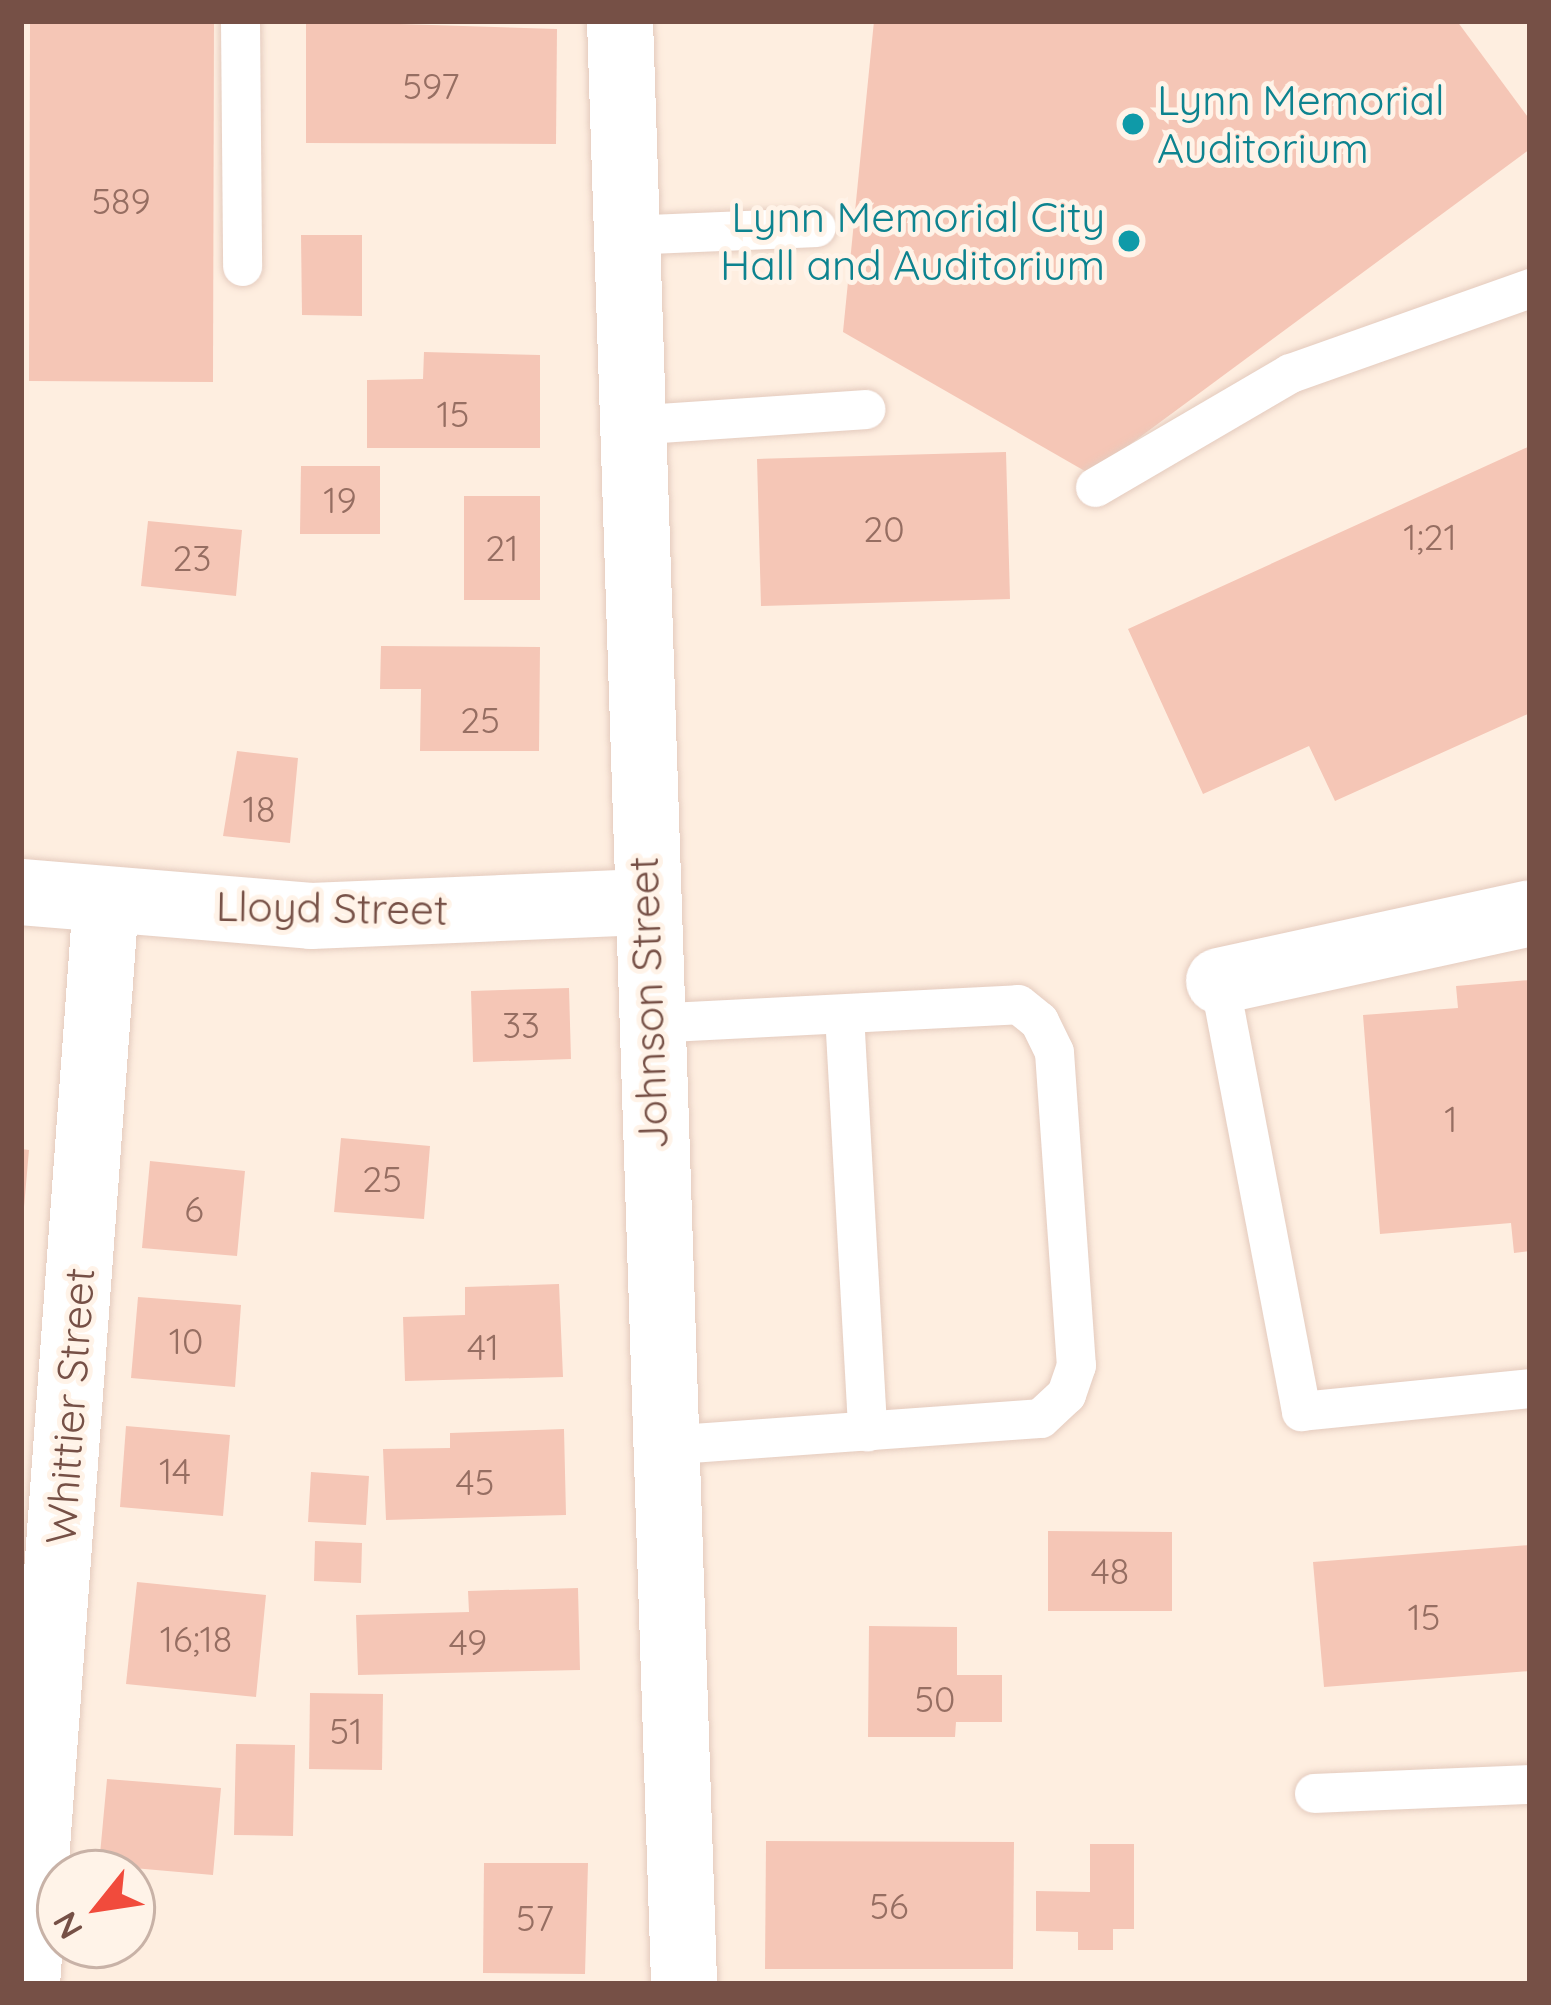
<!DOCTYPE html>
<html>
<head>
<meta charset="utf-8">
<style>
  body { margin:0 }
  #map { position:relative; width:1551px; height:2005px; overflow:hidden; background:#feeee0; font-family:Quicksand,sans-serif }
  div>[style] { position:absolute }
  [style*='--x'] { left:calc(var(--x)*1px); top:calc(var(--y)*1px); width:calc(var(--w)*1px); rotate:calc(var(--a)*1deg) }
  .building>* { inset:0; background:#f5c6b6 }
  .roads { filter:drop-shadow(0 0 3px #e4cbbe) drop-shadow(0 0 3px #e4cbbe) }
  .service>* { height:39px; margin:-19.5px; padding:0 19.5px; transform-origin:19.5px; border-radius:19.5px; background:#fff }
  .minor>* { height:66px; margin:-33px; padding:0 33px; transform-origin:33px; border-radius:33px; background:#fff }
  .dots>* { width:33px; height:33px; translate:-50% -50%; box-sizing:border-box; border:6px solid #fff3e8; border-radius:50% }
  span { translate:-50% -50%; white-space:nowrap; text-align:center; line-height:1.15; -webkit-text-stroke:10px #fff3e8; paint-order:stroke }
  .number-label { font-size:36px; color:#966e62 }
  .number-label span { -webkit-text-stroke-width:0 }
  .culture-label { font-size:42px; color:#0d838f }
  .left { translate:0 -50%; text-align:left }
  .right { translate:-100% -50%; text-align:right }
  .street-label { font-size:42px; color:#765046 }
  .frame { position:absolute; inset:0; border:24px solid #765046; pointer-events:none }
  .north { position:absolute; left:36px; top:1849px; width:120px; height:120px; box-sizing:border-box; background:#fff3e8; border:3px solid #c8b2a7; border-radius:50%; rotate:240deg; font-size:33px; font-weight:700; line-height:48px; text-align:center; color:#765046 }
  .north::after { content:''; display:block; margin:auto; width:42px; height:54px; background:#f14b3c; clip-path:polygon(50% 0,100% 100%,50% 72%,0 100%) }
</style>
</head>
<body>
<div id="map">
  <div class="building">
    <i style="clip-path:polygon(30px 21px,214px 21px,213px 382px,29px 381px)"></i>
    <i style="clip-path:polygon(306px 21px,557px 29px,556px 144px,306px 143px)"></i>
    <i style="clip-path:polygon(874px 21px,1457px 21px,1530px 120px,1530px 149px,1090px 474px,843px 332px)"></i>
    <i style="clip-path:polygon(301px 235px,362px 235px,362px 316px,302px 315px)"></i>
    <i style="clip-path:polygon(424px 352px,540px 355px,540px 448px,367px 448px,367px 380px,423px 379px)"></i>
    <i style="clip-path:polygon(1530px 446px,1530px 713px,1335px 801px,1309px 746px,1203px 794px,1128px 629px)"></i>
    <i style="clip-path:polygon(1006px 452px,1010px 599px,761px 606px,757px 459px)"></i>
    <i style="clip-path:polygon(301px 466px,380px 466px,380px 534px,300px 534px)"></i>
    <i style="clip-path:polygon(464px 496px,540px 496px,540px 600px,464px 600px)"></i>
    <i style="clip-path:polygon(148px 521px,242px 530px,236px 596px,141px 586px)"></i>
    <i style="clip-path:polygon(381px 646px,540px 647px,539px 751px,420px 751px,421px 689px,380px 689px)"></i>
    <i style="clip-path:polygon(237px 751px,298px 758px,290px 843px,223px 836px)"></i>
    <i style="clip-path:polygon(1530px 980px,1530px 1251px,1514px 1253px,1511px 1223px,1380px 1234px,1363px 1015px,1458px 1008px,1456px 986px)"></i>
    <i style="clip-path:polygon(569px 988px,571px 1059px,473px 1062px,471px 991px)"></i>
    <i style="clip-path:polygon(341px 1138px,430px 1146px,424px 1219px,334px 1212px)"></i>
    <i style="clip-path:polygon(21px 1149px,29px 1150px,24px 1207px,21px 1207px)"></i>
    <i style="clip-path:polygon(150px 1161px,245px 1171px,237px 1256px,142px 1248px)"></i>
    <i style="clip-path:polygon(559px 1284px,563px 1377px,405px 1381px,403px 1317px,465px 1315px,465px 1287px)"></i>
    <i style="clip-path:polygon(138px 1297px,241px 1305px,235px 1387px,131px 1378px)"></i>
    <i style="clip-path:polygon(126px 1426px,230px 1435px,223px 1516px,120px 1507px)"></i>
    <i style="clip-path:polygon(564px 1429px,566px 1515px,386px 1520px,383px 1449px,450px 1448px,450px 1433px)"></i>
    <i style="clip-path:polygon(311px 1472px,369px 1476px,366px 1525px,308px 1522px)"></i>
    <i style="clip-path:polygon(1048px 1531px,1172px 1532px,1172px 1611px,1048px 1611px)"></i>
    <i style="clip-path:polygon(315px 1541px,362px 1543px,361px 1583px,314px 1581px)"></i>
    <i style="clip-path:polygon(1530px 1545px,1530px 1671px,1324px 1687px,1313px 1562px)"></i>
    <i style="clip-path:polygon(137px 1582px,266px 1595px,256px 1697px,126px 1684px)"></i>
    <i style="clip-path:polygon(578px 1588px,580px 1670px,358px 1675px,356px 1615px,469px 1612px,468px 1591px)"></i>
    <i style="clip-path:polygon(869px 1626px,957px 1627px,957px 1675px,1002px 1675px,1002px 1722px,956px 1722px,955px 1737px,868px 1737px)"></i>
    <i style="clip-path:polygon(310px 1693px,383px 1694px,382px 1770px,309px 1769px)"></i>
    <i style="clip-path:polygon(236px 1744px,295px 1745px,293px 1836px,234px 1835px)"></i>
    <i style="clip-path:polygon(107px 1779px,221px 1788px,213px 1875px,99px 1865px)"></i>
    <i style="clip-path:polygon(766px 1841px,1014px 1842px,1013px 1969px,765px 1969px)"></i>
    <i style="clip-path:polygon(1090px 1844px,1134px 1844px,1134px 1929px,1113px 1929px,1113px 1950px,1078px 1950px,1078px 1932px,1036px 1931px,1036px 1891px,1090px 1892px)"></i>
    <i style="clip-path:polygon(484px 1863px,588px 1863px,585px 1974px,483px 1973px)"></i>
  </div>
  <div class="roads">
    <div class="service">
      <i style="--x:240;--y:21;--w:245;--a:89.5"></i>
      <i style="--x:626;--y:235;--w:190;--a:-2.4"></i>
      <i style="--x:631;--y:425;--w:235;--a:-3.9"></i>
      <i style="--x:1095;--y:487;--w:226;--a:-30.3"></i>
      <i style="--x:1290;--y:373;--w:255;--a:-19.5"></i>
      <i style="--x:1219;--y:981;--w:438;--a:79.2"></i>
      <i style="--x:1301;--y:1411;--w:230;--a:-5.7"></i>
      <i style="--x:844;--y:1014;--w:418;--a:86.8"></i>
      <i style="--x:649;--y:1023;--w:369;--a:-2.9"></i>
      <i style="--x:1018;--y:1004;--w:27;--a:39"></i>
      <i style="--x:1039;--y:1021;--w:34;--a:64"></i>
      <i style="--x:1054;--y:1052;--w:314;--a:86"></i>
      <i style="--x:1076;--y:1365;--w:31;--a:109"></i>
      <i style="--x:1066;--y:1394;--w:35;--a:137"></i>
      <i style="--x:1040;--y:1418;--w:377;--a:175.9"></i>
      <i style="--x:1314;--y:1793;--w:216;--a:-2.4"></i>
    </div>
    <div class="minor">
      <i style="--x:620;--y:21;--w:1964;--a:88.13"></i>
      <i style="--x:21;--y:892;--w:291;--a:4.7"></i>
      <i style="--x:311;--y:916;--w:333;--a:-2.4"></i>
      <i style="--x:1219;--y:981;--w:318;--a:-12.3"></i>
      <i style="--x:27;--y:1984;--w:1087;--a:-85.83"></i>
    </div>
  </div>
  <div class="dots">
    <i style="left:1133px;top:124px;background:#0f9aa8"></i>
    <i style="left:1129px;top:241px;background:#0f9aa8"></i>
  </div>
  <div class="number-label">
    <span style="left:431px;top:86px">597</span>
    <span style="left:121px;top:201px">589</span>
    <span style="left:453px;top:414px">15</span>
    <span style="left:340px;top:500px">19</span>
    <span style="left:884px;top:529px">20</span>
    <span style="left:1430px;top:537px">1;21</span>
    <span style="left:502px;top:548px">21</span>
    <span style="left:192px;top:558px">23</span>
    <span style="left:480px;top:720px">25</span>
    <span style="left:259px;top:809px">18</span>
    <span style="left:521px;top:1025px">33</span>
    <span style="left:1451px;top:1119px">1</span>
    <span style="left:382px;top:1179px">25</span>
    <span style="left:194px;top:1209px">6</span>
    <span style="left:186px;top:1341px">10</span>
    <span style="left:483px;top:1347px">41</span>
    <span style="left:175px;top:1471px">14</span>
    <span style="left:475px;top:1482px">45</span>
    <span style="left:1110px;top:1571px">48</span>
    <span style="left:1424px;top:1617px">15</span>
    <span style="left:196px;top:1639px">16;18</span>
    <span style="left:468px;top:1642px">49</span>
    <span style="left:935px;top:1699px">50</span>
    <span style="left:346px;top:1731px">51</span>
    <span style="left:889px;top:1906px">56</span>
    <span style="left:535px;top:1918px">57</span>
  </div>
  <div class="culture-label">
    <span class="left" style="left:1157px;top:124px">Lynn Memorial<br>Auditorium</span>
    <span class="right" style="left:1105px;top:241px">Lynn Memorial City<br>Hall and Auditorium</span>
  </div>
  <div class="street-label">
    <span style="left:332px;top:908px;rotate:1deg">Lloyd Street</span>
    <span style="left:648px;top:1003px;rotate:-92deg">Johnson Street</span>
    <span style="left:70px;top:1406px;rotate:-86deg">Whittier Street</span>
  </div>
  <div class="frame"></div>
  <div class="north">N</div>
</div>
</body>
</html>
